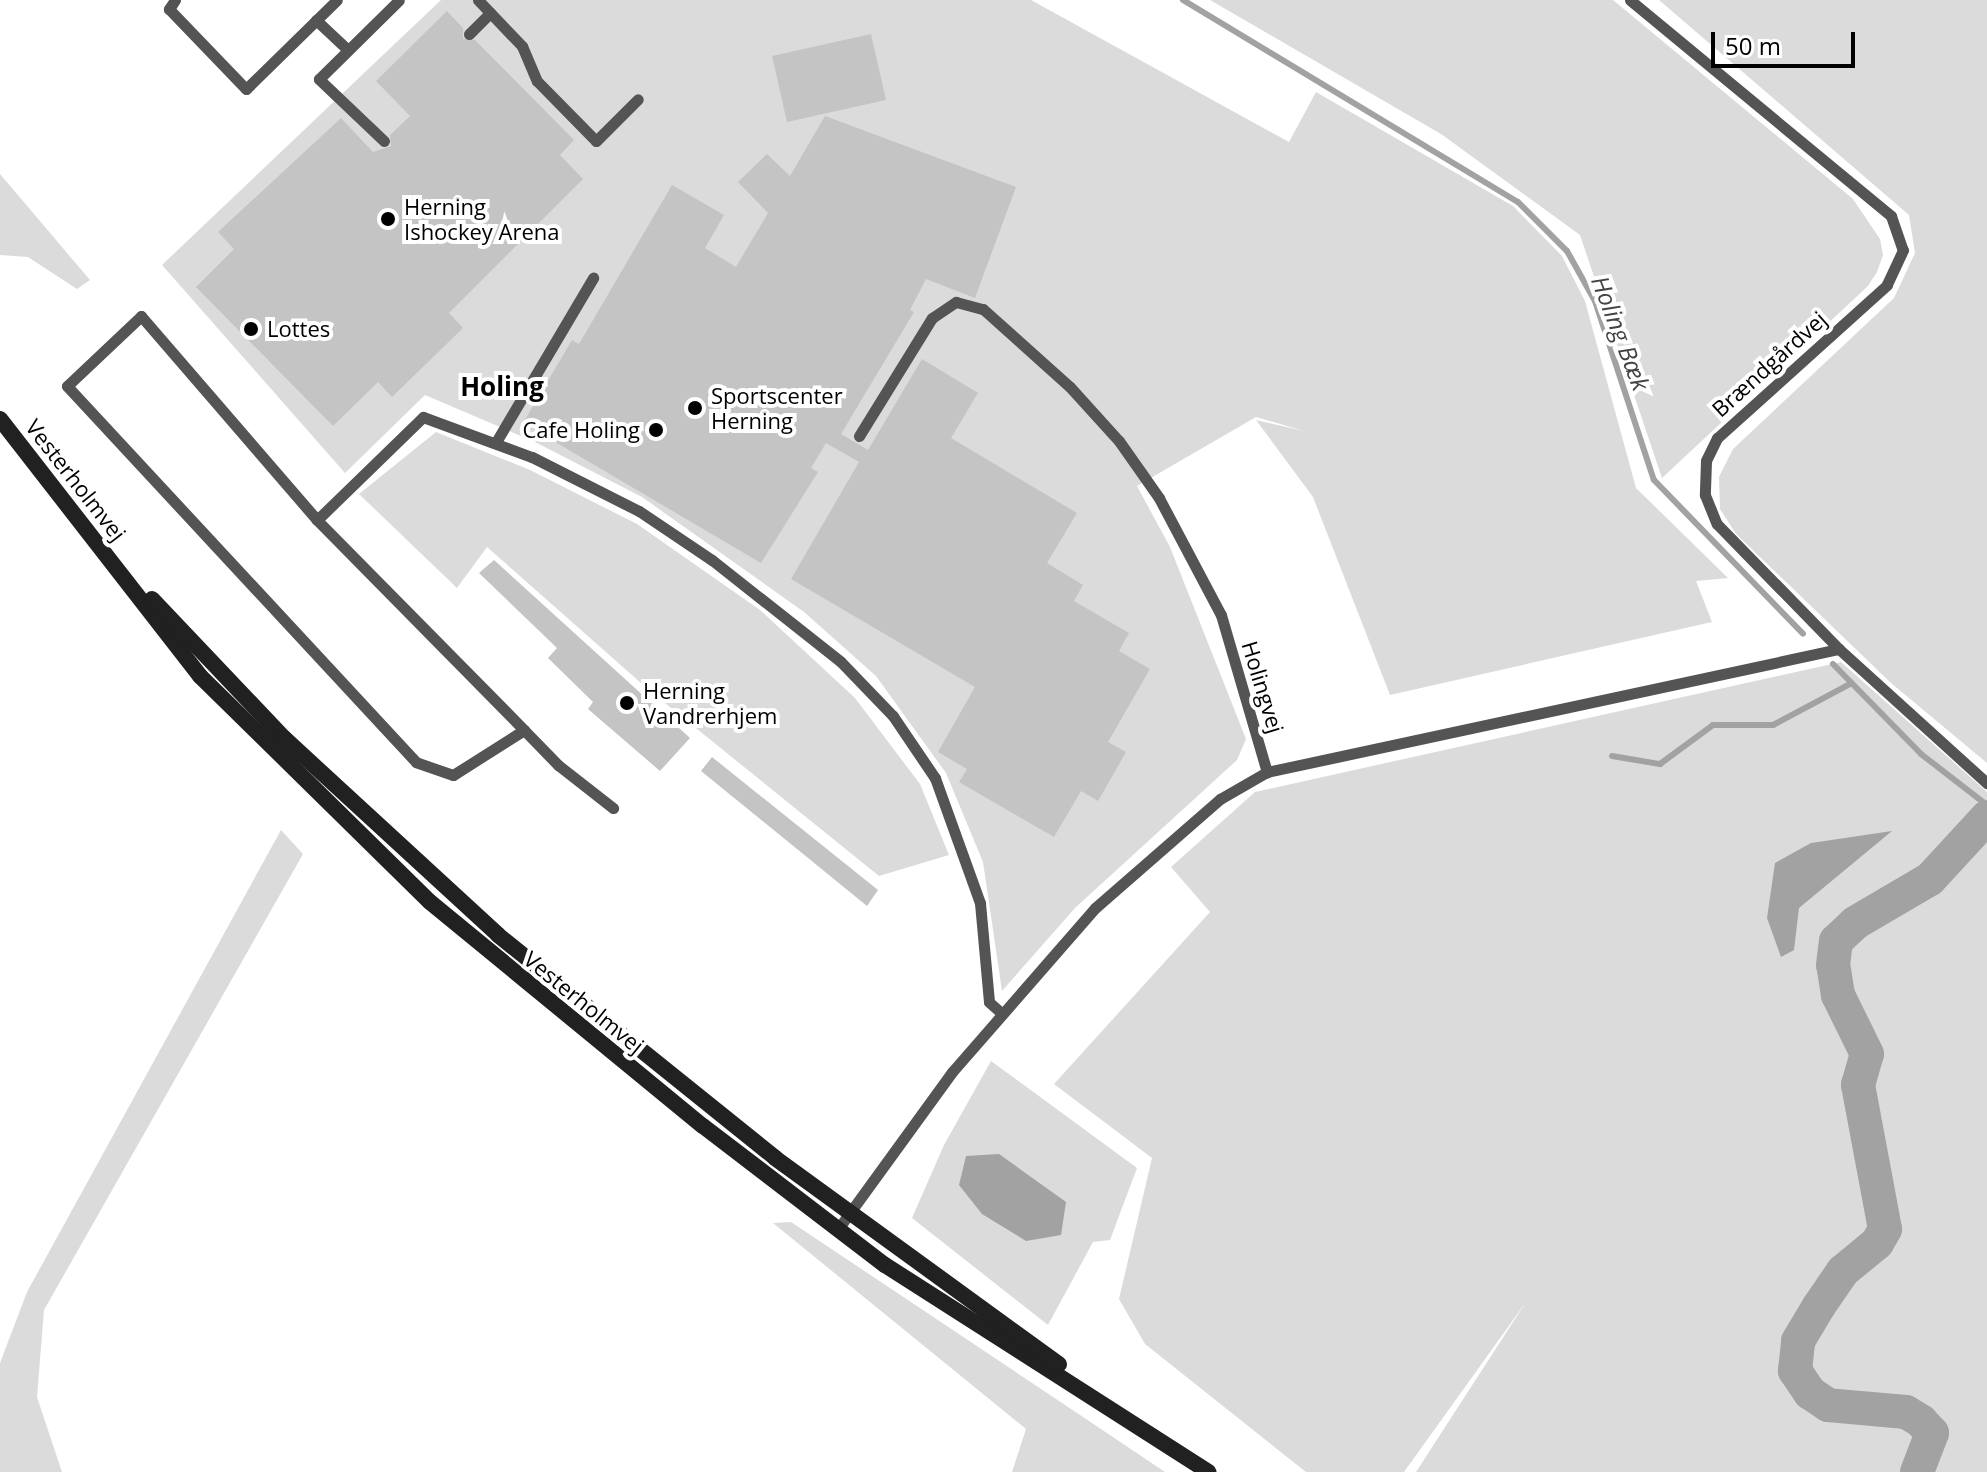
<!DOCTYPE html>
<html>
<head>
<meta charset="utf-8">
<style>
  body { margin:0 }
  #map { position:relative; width:1987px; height:1472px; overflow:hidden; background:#fff; font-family:"Open Sans",sans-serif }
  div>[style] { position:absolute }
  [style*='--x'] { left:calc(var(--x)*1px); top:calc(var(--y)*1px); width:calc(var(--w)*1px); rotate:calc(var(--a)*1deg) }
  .green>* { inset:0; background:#dbdbdb }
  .water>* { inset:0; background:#a2a2a2 }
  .stream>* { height:6px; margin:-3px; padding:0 3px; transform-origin:3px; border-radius:3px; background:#a2a2a2 }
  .river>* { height:34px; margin:-17px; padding:0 17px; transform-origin:17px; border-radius:17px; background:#a2a2a2 }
  .building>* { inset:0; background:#c4c4c4 }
  .lane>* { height:11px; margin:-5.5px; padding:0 5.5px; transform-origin:5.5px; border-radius:5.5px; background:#545454 }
  .secondary>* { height:16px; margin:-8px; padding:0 8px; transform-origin:8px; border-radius:8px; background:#212121 }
  .dots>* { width:22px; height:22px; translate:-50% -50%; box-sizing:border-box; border:4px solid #fff; border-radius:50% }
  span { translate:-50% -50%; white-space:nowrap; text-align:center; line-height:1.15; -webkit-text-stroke:8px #fff; paint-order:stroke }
  .poi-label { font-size:22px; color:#000 }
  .left { translate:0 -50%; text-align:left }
  .right { translate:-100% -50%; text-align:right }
  .street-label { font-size:22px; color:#000 }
  .water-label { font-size:24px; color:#434343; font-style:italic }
  .quarter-label { font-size:26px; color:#000; font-weight:700 }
  .scale { position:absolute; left:1711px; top:32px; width:144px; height:36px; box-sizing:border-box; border:4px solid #000; border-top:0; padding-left:10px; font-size:24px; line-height:28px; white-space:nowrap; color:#000; -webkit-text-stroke:6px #fff; paint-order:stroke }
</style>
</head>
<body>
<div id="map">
  <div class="green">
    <i style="clip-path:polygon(441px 0,1031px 0,1289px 142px,1316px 92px,1513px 206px,1562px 256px,1585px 301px,1636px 488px,1728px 578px,1696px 581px,1712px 622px,1390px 695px,1313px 497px,1256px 420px,1304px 431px,1256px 417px,1137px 486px,1170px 547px,1246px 739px,1237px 760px,1075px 908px,1002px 991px,983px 862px,946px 773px,876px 676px,804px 612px,642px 497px,535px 442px,425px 395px,345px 473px,162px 265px)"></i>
    <i style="clip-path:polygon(1210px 0,1613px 0,1853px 199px,1880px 239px,1883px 255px,1877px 272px,1868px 286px,1662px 478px,1580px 235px,1441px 134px)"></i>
    <i style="clip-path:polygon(1659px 0,1987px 0,1987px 763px,1891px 683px,1736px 534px,1720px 509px,1719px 477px,1733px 449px,1894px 298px,1915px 253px,1909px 215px)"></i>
    <i style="clip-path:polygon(0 175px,0 174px,90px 280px,77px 289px,28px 257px,0 255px)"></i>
    <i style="clip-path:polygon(436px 432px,530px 470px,637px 524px,760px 610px,855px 698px,920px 784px,949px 855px,879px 876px,650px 691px,487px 547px,457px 588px,359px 494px)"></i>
    <i style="clip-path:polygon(1841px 662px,1987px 792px,1987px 1472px,1416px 1472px,1526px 1302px,1404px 1472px,1306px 1472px,1145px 1344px,1119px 1299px,1152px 1158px,1054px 1084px,1210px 912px,1171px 867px,1255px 792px)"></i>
    <i style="clip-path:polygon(281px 830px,303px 854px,44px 1310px,37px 1397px,62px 1472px,0 1472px,0 1363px,27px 1292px)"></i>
    <i style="clip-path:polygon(991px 1061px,1137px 1168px,1110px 1240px,1093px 1242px,1048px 1325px,912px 1218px,944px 1145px)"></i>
    <i style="clip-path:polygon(791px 1222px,1089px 1421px,1165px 1472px,1012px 1472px,1026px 1429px,773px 1223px)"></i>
  </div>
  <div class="water">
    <i style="clip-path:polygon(1892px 831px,1799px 908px,1794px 950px,1781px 957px,1767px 918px,1775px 863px,1811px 843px)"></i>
    <i style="clip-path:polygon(999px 1154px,1066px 1202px,1061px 1235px,1026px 1241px,982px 1214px,959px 1185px,966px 1156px)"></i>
  </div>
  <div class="stream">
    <i style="--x:1183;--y:0;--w:391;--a:31.1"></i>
    <i style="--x:1518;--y:202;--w:69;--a:45"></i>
    <i style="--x:1567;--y:251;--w:57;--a:60.8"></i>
    <i style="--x:1595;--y:301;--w:188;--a:71.8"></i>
    <i style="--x:1654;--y:480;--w:214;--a:45.9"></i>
    <i style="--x:1833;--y:664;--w:126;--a:45.6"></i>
    <i style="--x:1921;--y:754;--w:83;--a:37.7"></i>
    <i style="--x:1612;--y:756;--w:49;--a:9.5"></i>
    <i style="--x:1660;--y:764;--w:66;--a:-36.3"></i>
    <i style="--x:1713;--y:725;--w:60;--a:0"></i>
    <i style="--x:1773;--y:725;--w:89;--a:-28"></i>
  </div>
  <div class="river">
    <i style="--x:1917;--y:1472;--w:42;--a:-69"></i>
    <i style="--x:1932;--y:1433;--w:16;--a:-133"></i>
    <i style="--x:1921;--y:1421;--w:17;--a:-149"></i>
    <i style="--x:1906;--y:1412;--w:78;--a:-174.9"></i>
    <i style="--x:1828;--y:1405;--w:22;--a:-146"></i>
    <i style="--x:1810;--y:1393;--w:27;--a:-124"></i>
    <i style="--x:1795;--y:1371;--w:30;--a:-84"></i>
    <i style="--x:1798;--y:1341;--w:41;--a:-59"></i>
    <i style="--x:1819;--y:1306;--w:42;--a:-55.6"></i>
    <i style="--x:1843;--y:1271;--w:44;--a:-39.5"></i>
    <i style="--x:1877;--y:1243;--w:16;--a:-60"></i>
    <i style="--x:1885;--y:1229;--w:147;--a:-100.6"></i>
    <i style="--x:1858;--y:1085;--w:32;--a:-74"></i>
    <i style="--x:1867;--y:1054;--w:66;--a:-116.2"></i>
    <i style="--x:1838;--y:995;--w:30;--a:-99"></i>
    <i style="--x:1833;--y:965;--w:24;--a:-83"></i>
    <i style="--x:1836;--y:941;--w:26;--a:-43"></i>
    <i style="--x:1855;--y:923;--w:87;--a:-30.4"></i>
    <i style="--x:1930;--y:879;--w:84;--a:-47.4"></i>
  </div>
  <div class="building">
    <i style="clip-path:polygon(447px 11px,463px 28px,463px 39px,475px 40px,574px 140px,560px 155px,583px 179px,449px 313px,463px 328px,392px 397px,378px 382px,333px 426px,196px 287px,234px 249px,218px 232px,341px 118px,373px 152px,391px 146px,390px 135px,410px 116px,376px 81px)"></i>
    <i style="clip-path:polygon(871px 34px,886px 100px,787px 122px,772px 56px)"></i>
    <i style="clip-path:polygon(825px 116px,1016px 187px,975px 298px,926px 279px,910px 310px,914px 312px,841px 434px,868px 450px,922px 359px,978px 393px,951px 438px,1077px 513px,1047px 563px,1083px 585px,1074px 601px,1129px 633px,1119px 651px,1150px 669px,1108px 742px,1126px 752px,1098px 801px,1081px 791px,1054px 837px,959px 782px,967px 769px,938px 752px,975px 687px,791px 579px,859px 462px,826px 443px,811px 468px,818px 472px,761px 563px,523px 423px,572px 340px,579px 344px,672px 185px,724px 215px,705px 248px,736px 267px,768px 213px,738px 182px,767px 154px,790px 176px)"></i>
    <i style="clip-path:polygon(494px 560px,690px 738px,660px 771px,588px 709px,593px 702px,548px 658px,557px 648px,479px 573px)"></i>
    <i style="clip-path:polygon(712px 757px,878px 890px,867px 906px,701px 771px)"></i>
  </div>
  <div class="lane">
    <i style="--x:175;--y:0;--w:11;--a:124"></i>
    <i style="--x:169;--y:9;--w:111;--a:46.1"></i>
    <i style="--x:246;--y:89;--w:127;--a:-44.4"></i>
    <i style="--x:478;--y:0;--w:64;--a:46.3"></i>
    <i style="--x:522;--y:46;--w:38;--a:67"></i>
    <i style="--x:537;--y:81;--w:84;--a:45.5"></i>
    <i style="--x:596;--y:141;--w:59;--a:-45"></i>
    <i style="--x:1630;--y:0;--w:339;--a:39.6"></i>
    <i style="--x:1891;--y:216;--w:36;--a:71"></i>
    <i style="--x:1903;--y:250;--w:38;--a:115"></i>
    <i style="--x:1887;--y:285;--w:229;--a:138"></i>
    <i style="--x:1717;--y:438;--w:25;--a:116"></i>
    <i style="--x:1706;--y:461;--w:34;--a:92"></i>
    <i style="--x:1705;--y:495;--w:31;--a:68"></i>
    <i style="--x:1717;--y:524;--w:175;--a:45.7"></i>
    <i style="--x:1839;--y:649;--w:200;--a:42.2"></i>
    <i style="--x:316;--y:20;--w:42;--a:43.1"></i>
    <i style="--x:469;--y:34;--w:30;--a:-45"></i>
    <i style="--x:384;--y:141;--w:90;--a:-136.4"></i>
    <i style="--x:319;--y:79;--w:112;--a:-44.6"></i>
    <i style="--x:859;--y:436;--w:139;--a:-58.3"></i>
    <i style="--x:932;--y:318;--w:29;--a:-34"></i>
    <i style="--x:956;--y:302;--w:28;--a:15"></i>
    <i style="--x:983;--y:309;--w:117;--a:41.9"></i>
    <i style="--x:1070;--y:387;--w:73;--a:47.8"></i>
    <i style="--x:1119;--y:441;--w:70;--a:54.9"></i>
    <i style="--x:1159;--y:498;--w:132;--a:62.1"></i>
    <i style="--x:1221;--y:615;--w:164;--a:73.7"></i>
    <i style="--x:1267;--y:772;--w:585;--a:-12.14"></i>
    <i style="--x:496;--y:442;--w:191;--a:-59.4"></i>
    <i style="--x:317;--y:520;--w:148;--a:-44.2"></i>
    <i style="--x:423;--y:417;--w:116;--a:20.2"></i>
    <i style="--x:532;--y:457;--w:120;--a:26.8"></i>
    <i style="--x:639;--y:511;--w:88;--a:33.9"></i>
    <i style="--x:712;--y:560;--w:164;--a:38.3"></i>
    <i style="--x:841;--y:662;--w:75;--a:46.1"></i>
    <i style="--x:893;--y:716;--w:75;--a:55.9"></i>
    <i style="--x:935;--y:778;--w:133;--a:70.2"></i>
    <i style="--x:980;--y:903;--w:99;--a:84.8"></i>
    <i style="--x:989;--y:1002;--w:15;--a:42"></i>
    <i style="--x:524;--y:730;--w:84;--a:147.6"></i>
    <i style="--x:453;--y:775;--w:39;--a:-161"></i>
    <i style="--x:416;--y:762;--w:513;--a:-132.87"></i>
    <i style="--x:67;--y:386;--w:102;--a:-43.4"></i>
    <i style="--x:141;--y:316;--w:269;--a:49.2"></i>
    <i style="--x:317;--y:520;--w:295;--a:45.4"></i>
    <i style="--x:524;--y:730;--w:49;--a:45.8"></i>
    <i style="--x:558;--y:765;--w:70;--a:38"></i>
    <i style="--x:838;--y:1229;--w:194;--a:-54"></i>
    <i style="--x:952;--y:1072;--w:218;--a:-48.9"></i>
    <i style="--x:1095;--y:908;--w:166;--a:-41.1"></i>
    <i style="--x:1220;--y:799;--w:54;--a:-29.9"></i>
  </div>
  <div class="secondary">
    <i style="--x:0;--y:419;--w:326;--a:52.1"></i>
    <i style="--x:200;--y:676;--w:322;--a:44.5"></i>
    <i style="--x:430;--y:902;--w:353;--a:39.4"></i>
    <i style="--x:703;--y:1126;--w:229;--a:37.4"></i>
    <i style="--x:885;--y:1265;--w:384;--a:32.6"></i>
    <i style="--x:152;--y:599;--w:192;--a:46.5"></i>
    <i style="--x:284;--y:738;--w:291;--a:42.6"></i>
    <i style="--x:498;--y:935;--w:356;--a:38.8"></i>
    <i style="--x:775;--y:1158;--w:351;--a:36"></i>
  </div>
  <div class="dots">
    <i style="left:388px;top:219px;background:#000"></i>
    <i style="left:251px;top:329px;background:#000"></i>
    <i style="left:695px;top:408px;background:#000"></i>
    <i style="left:656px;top:430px;background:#000"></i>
    <i style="left:627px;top:703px;background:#000"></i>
  </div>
  <div class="poi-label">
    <span class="left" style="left:404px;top:219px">Herning<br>Ishockey Arena</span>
    <span class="left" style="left:267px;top:329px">Lottes</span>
    <span class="left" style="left:711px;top:408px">Sportscenter<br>Herning</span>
    <span class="right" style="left:640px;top:430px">Cafe Holing</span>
    <span class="left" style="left:643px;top:703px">Herning<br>Vandrerhjem</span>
  </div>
  <div class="street-label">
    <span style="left:1769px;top:364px;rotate:-42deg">Brændgårdvej</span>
    <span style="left:76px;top:480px;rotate:52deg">Vesterholmvej</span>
    <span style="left:1263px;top:687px;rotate:73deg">Holingvej</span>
    <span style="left:584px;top:1002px;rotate:39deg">Vesterholmvej</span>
  </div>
  <div class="water-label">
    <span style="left:1621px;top:333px;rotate:69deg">Holing Bæk</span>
  </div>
  <div class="quarter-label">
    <span style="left:502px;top:387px">Holing</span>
  </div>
  <div class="scale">50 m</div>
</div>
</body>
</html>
